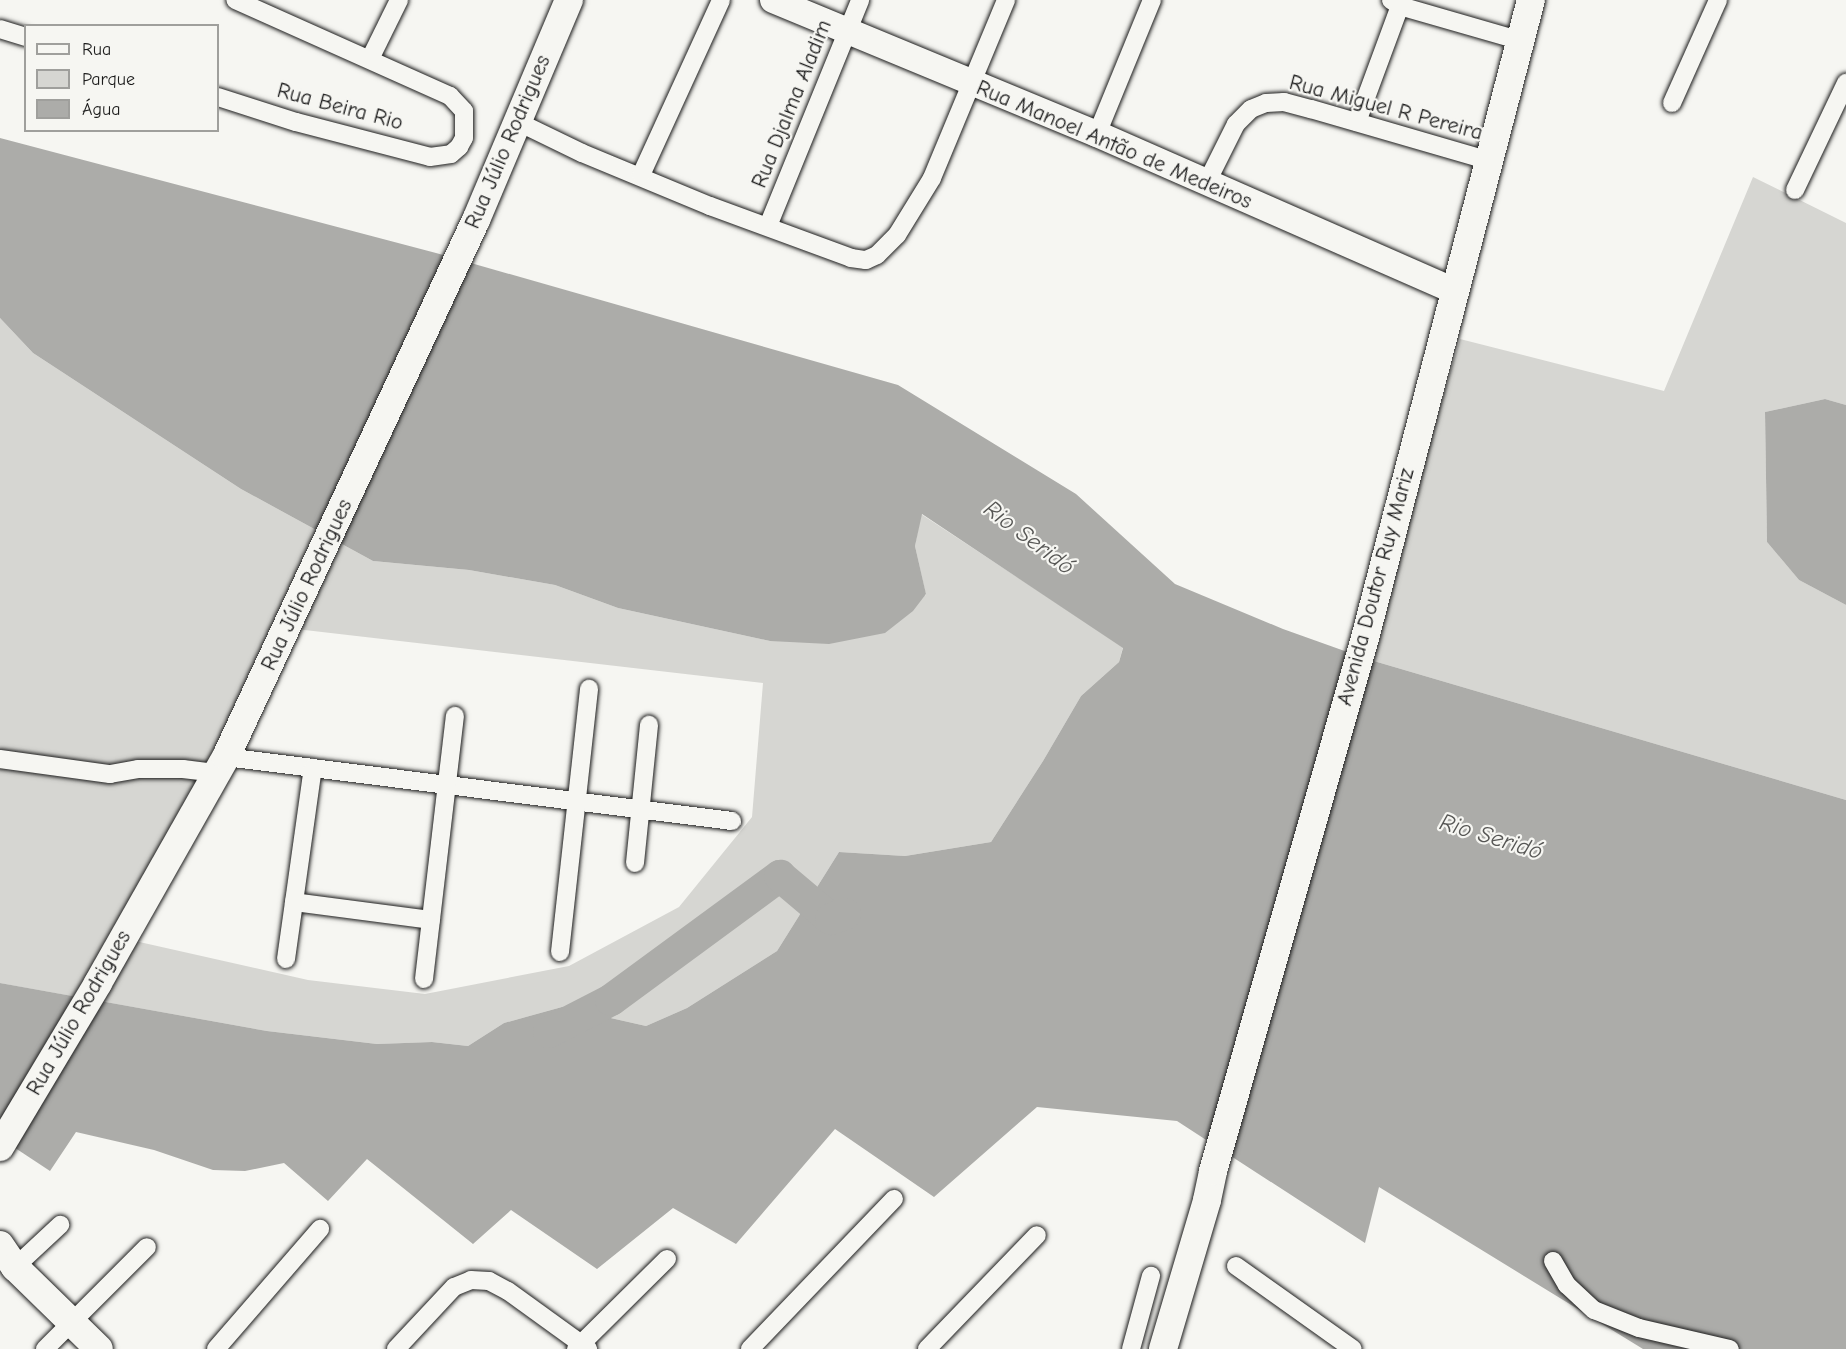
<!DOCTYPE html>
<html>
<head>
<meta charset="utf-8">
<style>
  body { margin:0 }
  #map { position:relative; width:1846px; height:1349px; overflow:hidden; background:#f6f6f2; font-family:"Comic Neue",sans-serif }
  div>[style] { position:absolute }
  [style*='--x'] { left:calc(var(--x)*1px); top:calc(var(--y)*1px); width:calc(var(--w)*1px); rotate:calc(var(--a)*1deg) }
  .green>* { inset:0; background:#d6d6d2 }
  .water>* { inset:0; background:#acaca9 }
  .river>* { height:32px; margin:-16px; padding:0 16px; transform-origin:16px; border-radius:16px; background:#acaca9 }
  .roads { filter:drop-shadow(0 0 2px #1c1c1c) drop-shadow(0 0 2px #1c1c1c) }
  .street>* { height:18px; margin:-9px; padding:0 9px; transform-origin:9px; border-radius:9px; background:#f6f6f2 }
  .secondary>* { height:26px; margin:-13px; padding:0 13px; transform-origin:13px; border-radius:13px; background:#f6f6f2 }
  .primary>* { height:28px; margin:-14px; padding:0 14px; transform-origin:14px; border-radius:14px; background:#f6f6f2 }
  span { translate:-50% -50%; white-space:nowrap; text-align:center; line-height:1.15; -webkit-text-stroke:4.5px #f6f6f2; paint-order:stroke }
  .street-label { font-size:22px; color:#1c1c1c }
  .water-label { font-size:24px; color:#565654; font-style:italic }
  .legend { position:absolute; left:24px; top:24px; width:195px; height:108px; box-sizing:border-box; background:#f6f6f2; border:2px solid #9f9f9c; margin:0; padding:8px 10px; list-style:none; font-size:18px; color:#1c1c1c }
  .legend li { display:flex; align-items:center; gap:12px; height:30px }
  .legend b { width:30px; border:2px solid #9f9f9c }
</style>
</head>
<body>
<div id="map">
  <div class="green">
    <i style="clip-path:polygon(1753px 177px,1846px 223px,1846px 405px,1825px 399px,1765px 412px,1767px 542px,1799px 580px,1846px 605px,1846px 800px,1367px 659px,1460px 339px,1664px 391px)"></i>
    <i style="clip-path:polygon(evenodd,0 318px,33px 353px,241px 489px,373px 561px,469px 570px,555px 585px,618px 608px,770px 641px,926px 595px,915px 546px,921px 514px,1123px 647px,1119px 662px,1081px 696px,1043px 761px,991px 842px,905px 856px,839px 852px,777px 951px,687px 1008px,646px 1026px,562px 1007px,504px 1023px,468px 1046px,432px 1042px,377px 1044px,267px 1031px,5px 984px,0 983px,0 318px,296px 629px,763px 683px,752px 817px,679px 907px,569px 966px,425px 994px,308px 980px,135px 941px,296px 629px)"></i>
  </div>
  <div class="water">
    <i style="clip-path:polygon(0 138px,436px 253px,898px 385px,1076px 494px,1175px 584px,1283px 629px,1367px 659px,1846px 800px,1846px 1349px,1643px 1349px,1379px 1187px,1365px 1243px,1177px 1121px,1037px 1107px,934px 1197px,835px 1129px,736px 1244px,673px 1208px,597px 1269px,511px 1210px,473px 1244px,367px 1159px,328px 1201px,284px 1163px,245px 1171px,213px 1170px,154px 1150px,76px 1132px,50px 1171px,0 1138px,0 983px,267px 1031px,377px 1044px,432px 1042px,468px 1046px,504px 1023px,562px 1007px,646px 1026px,687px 1008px,777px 951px,839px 852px,905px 856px,991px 842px,1043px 761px,1081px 696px,1119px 662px,1123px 648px,922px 514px,915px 546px,926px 594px,913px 611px,885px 633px,829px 644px,770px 641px,618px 608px,555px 585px,469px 570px,373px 561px,241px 489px,33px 353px,0 318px)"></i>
    <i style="clip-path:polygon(1825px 399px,1846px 405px,1846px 605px,1799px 580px,1767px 542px,1765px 412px)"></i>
  </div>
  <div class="river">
    <i style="--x:549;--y:1032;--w:70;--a:-27.3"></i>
    <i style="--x:611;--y:1000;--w:210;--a:-36.3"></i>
    <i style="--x:780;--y:876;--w:67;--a:40.1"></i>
    <i style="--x:831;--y:919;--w:15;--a:-20"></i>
  </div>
  <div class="roads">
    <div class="street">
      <i style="--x:1391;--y:0;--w:11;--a:34"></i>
      <i style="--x:1400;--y:6;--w:126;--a:16.1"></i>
      <i style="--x:0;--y:29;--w:27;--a:17"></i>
      <i style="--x:370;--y:59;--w:66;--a:-63.8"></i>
      <i style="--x:218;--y:97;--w:82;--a:17.8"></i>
      <i style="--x:296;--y:122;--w:138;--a:14.6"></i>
      <i style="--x:430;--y:157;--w:21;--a:-8"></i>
      <i style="--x:451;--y:154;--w:11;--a:-41"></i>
      <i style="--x:459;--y:147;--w:10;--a:-61"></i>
      <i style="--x:464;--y:138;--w:27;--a:-90"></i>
      <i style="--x:464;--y:111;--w:21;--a:-133"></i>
      <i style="--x:450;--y:96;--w:235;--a:-155.9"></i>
      <i style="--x:1672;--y:103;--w:113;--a:-65.9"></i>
      <i style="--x:516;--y:121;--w:73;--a:25.9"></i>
      <i style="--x:582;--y:153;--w:139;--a:22.5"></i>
      <i style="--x:710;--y:206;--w:150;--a:20.2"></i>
      <i style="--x:851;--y:258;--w:15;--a:8"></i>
      <i style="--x:866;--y:260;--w:12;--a:-24"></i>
      <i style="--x:877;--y:255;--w:28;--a:-45"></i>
      <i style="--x:897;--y:235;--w:67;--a:-58.4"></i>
      <i style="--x:932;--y:178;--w:193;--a:-67.4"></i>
      <i style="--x:1357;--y:122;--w:124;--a:-69.7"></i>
      <i style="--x:1097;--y:134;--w:145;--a:-67.7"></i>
      <i style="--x:641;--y:175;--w:192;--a:-65.4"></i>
      <i style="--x:1206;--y:184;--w:67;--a:-63.4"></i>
      <i style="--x:1236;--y:124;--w:21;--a:-45"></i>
      <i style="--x:1251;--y:109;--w:16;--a:-22"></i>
      <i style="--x:1266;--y:103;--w:18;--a:-3"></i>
      <i style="--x:1284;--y:102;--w:28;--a:15"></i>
      <i style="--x:1311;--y:109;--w:186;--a:16.2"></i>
      <i style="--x:1795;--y:190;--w:119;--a:-64.5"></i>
      <i style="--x:768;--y:226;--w:244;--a:-67.8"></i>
      <i style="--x:226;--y:757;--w:510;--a:7.21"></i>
      <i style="--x:0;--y:759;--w:111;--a:7.8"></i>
      <i style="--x:110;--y:774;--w:28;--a:-10"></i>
      <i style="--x:138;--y:769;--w:45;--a:0"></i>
      <i style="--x:183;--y:769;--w:34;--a:7"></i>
      <i style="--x:635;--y:863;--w:139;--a:-84.2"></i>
      <i style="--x:294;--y:902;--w:138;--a:7.5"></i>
      <i style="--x:560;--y:952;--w:265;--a:-83.7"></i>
      <i style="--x:286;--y:959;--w:193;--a:-82"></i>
      <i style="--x:424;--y:979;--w:265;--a:-83.3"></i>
      <i style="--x:1553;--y:1261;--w:28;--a:60"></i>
      <i style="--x:1567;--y:1285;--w:37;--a:43"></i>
      <i style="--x:1594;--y:1310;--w:48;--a:21.8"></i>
      <i style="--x:1639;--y:1328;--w:93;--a:13"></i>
      <i style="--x:1236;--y:1266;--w:143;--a:35.4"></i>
      <i style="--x:15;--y:1267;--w:62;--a:-43"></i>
      <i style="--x:45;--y:1349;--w:144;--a:-45"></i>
      <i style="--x:216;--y:1349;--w:159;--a:-49.1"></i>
      <i style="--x:396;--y:1349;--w:85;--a:-46.9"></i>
      <i style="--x:454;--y:1287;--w:18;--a:-22"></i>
      <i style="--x:471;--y:1280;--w:18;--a:3"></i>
      <i style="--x:489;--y:1281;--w:21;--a:28"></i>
      <i style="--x:508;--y:1291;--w:99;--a:35.9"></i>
      <i style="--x:576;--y:1349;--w:128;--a:-44.7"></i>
      <i style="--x:750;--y:1349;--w:208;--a:-46.2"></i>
      <i style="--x:927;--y:1349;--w:158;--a:-46"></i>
      <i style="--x:1131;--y:1349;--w:76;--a:-74.7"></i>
    </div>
    <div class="secondary">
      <i style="--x:773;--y:0;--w:351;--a:22.5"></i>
      <i style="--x:1097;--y:134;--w:391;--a:23.7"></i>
    </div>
    <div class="primary">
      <i style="--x:0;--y:1147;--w:191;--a:-59.1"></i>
      <i style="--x:98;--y:983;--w:260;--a:-60.5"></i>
      <i style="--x:226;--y:757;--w:592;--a:-65.04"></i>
      <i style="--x:476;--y:220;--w:239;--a:-67.1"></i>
      <i style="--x:0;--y:1245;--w:27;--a:56"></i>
      <i style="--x:15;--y:1267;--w:117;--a:44.3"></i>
      <i style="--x:1163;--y:1349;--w:155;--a:-73.5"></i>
      <i style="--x:1207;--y:1200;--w:30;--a:-78"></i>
      <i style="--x:1213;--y:1171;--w:554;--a:-74.08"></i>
      <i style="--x:1365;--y:638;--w:659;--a:-75.42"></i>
    </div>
  </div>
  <div class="street-label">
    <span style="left:792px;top:104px;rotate:-68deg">Rua Djalma Aladim</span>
    <span style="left:340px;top:107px;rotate:15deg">Rua Beira Rio</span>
    <span style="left:1386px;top:108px;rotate:15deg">Rua Miguel R Pereira</span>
    <span style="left:508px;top:142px;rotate:-67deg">Rua Júlio Rodrigues</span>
    <span style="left:1114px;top:145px;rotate:23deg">Rua Manoel Antão de Medeiros</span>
    <span style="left:307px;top:585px;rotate:-65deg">Rua Júlio Rodrigues</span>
    <span style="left:1376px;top:587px;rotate:-75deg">Avenida Doutor Ruy Mariz</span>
    <span style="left:79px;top:1013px;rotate:-60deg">Rua Júlio Rodrigues</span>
  </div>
  <div class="water-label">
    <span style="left:1029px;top:538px;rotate:37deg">Rio Seridó</span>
    <span style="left:1491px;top:837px;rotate:17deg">Rio Seridó</span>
  </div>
  <ul class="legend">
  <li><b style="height:8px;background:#f6f6f2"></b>Rua</li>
  <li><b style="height:16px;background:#d6d6d2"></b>Parque</li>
  <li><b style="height:16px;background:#acaca9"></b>Água</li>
  </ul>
</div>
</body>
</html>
